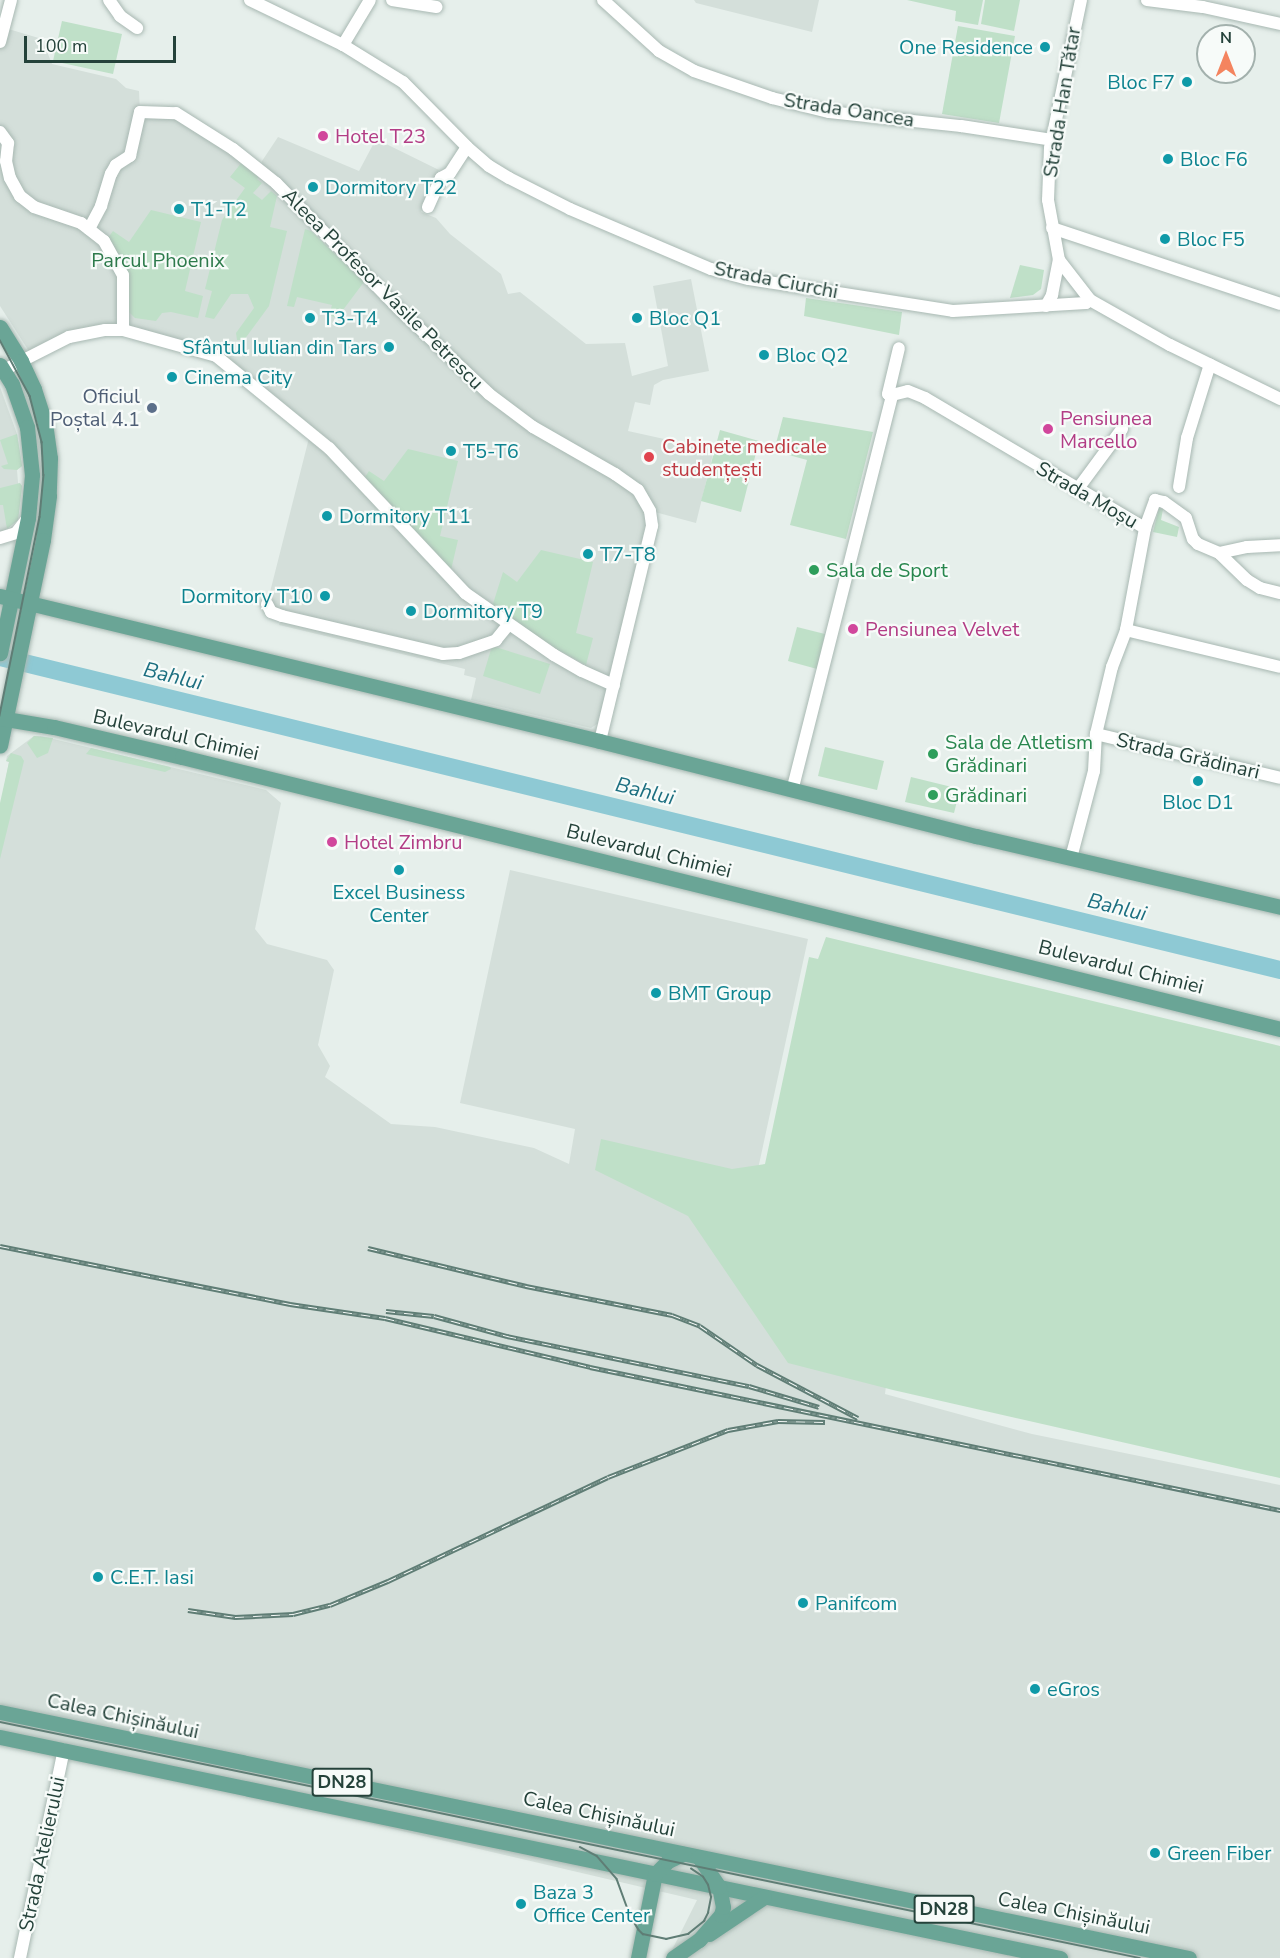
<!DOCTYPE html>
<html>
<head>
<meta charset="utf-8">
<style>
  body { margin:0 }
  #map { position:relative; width:1280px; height:1958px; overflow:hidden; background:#e6efeb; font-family:"Nunito Sans",sans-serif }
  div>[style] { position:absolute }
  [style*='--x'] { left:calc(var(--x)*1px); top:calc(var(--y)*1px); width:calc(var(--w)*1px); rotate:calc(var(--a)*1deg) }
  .built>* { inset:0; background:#d4dfda }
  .green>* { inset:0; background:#bfe0c8 }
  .river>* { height:18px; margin:-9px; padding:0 9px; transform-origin:9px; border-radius:9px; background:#8ec9d4 }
  .roads { filter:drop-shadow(0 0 2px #a8b8b2) drop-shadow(0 0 2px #a8b8b2) }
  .minor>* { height:12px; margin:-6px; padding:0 6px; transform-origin:6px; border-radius:6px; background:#fff }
  .major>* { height:15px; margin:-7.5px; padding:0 7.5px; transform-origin:7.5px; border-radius:7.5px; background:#6aa596 }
  .tram>* { height:1.5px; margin:-0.75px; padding:0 0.75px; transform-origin:0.75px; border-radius:0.75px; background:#5f7d75 }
  .rail>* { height:5px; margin-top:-2.5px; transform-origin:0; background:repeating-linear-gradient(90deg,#f7fbf9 0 9px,#5f7d75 0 18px); box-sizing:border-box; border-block:2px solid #5f7d75 }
  .dots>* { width:16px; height:16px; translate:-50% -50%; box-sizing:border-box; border:3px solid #f7fbf9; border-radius:50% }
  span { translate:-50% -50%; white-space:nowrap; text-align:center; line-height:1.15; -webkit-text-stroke:4.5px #f7fbf9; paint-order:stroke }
  .shield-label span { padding:2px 4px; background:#f7fbf9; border:2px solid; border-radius:4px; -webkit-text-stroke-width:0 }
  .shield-label { font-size:18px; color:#24423a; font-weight:700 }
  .culture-label { font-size:20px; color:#0d838f }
  .right { translate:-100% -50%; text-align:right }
  .left { translate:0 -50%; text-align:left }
  .street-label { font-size:20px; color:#24423a }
  .hotel-label { font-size:20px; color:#b23c85 }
  .park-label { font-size:20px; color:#2d7a4b }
  .service-label { font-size:20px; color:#4e5e75 }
  .health-label { font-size:20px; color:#be3a42 }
  .leisure-label { font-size:20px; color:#27864d }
  .water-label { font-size:21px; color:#1c6f80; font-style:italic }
  .north { position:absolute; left:1196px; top:24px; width:60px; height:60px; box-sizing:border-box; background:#f7fbf9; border:2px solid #a3b1ad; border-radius:50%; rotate:0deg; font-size:16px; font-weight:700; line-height:24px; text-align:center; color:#24423a }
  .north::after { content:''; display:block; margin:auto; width:21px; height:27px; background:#f4845f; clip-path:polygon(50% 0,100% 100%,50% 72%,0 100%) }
  .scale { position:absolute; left:24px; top:36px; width:152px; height:27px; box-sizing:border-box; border:3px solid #24423a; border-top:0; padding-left:8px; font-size:18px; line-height:21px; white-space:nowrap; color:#24423a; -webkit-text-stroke:4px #f7fbf9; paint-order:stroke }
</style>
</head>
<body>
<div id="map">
  <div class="built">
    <i style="clip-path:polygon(694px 0,819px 0,812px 32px,696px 3px)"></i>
    <i style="clip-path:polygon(5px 28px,42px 39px,52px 64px,116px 79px,126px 88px,139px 91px,140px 112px,176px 113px,260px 169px,262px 161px,278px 137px,359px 171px,376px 139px,439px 170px,421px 212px,436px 218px,450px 234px,501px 274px,508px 294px,520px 292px,586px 344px,625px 343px,632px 376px,668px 366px,653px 286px,691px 279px,709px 371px,663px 380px,654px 385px,650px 405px,635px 402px,628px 431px,714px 450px,696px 523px,651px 511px,600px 722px,591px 728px,471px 700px,476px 678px,464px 675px,465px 669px,279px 625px,282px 616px,267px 604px,310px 434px,216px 356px,105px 330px,32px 356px,0 306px,0 42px)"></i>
    <i style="clip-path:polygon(0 387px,17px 434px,22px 466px,17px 470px,18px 483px,22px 486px,18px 520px,0 534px)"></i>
    <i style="clip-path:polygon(34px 736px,41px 736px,266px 790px,281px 803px,255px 929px,267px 944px,327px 960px,334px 970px,318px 1045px,330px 1066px,325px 1077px,391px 1124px,435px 1127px,534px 1148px,569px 1164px,575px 1129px,460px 1103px,510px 870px,808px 939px,758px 1169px,909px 1201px,885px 1394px,1032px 1434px,1280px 1485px,1280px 1958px,668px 1958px,697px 1900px,53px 1749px,0 1740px,0 808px,9px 762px,6px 761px,7px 756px)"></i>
  </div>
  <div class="green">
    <i style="clip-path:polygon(907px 0,983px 0,978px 25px,955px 21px,956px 11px)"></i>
    <i style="clip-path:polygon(985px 0,1020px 0,1014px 31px,981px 24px)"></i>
    <i style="clip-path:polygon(62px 21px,122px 34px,113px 74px,53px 61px)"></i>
    <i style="clip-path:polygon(958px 26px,1015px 36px,999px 123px,942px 114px)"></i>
    <i style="clip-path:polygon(242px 162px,260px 175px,257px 179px,262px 183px,253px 193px,262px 200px,271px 191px,277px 196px,270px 227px,287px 231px,269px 306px,244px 340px,237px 340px,236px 333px,254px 308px,248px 294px,231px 294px,214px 319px,205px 317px,212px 291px,205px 289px,222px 220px,245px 188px,230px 177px)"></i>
    <i style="clip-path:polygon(151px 210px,201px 222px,185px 291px,203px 296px,198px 318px,171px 312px,162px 313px,156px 321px,135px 318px,128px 311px,107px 239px,113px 231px,129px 242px)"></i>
    <i style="clip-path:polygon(305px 229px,311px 231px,364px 282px,337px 318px,329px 315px,332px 305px,297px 297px,294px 307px,287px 306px)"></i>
    <i style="clip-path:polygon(1020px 265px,1044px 270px,1041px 289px,1033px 295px,1010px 298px)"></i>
    <i style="clip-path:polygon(806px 298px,902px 312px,899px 335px,804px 316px)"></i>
    <i style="clip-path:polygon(783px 417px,873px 432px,846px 539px,790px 525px,807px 460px,774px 451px)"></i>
    <i style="clip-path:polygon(720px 430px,759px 441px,741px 512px,701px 501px)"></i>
    <i style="clip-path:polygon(17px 434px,22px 466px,17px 470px,4px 469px,1px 466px,8px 464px,0 440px)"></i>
    <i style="clip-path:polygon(408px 449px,458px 461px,440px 536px,458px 540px,451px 570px,365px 477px,369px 471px,384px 481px)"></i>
    <i style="clip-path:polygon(20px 483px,22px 486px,18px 520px,7px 529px,3px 505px,0 505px,0 488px)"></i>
    <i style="clip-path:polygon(1159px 508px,1163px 509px,1161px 520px,1179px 527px,1177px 537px,1153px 532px)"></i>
    <i style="clip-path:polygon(541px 550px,593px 562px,576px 633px,593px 638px,586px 665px,551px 646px,492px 607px,503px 572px,517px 582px)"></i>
    <i style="clip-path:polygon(797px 627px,825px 634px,817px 669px,788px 661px)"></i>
    <i style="clip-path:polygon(492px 646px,550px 664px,540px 694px,483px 676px)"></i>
    <i style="clip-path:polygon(34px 736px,53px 738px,48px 753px,37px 758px,27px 743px)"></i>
    <i style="clip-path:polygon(825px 747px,884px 761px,877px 790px,818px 776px)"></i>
    <i style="clip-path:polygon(91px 748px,170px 767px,171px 769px,165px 772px,86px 754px)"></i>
    <i style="clip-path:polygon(11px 753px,21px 756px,24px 761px,0 859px,0 803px,9px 762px,6px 761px)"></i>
    <i style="clip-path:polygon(911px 777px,960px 789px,954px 813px,905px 802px)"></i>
    <i style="clip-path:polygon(826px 937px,1280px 1046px,1280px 1478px,893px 1390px,788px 1363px,688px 1216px,595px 1170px,601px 1139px,732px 1169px,765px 1164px,809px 957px,818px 959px)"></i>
  </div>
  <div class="river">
    <i style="--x:0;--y:657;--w:1318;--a:13.74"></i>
  </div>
  <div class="roads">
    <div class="minor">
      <i style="--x:109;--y:0;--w:19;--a:55"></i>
      <i style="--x:120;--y:16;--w:21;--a:35"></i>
      <i style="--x:250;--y:0;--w:103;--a:25.8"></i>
      <i style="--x:343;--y:45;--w:70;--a:31.7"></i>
      <i style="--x:403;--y:82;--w:91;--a:45.4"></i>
      <i style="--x:467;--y:147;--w:29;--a:41"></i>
      <i style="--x:489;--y:166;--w:23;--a:31"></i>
      <i style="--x:509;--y:178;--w:68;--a:26.9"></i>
      <i style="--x:570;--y:209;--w:153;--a:23.1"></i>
      <i style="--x:711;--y:269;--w:39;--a:15"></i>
      <i style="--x:749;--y:279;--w:206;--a:8.9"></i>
      <i style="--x:953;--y:311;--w:133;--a:-3.4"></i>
      <i style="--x:1086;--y:303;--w:5;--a:-37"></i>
      <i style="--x:392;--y:0;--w:45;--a:9"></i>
      <i style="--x:603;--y:0;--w:76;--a:42.3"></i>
      <i style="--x:659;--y:51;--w:40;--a:29.7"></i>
      <i style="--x:694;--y:71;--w:83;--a:19.1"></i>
      <i style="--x:772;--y:98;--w:59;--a:13.8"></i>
      <i style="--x:829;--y:112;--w:133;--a:6.1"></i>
      <i style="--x:961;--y:126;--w:92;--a:8.7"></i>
      <i style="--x:1081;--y:0;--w:151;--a:101.8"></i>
      <i style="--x:1050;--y:148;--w:52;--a:92.2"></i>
      <i style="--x:1048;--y:200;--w:61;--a:79.6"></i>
      <i style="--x:1059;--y:260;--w:51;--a:52.2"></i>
      <i style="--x:1090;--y:300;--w:92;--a:29.4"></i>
      <i style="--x:1170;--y:345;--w:123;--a:26.1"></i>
      <i style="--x:1147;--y:0;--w:56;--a:7.1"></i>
      <i style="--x:1203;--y:7;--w:79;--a:12.4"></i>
      <i style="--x:0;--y:42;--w:43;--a:-75.3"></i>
      <i style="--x:343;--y:45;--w:52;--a:-59"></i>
      <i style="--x:0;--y:132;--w:14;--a:54"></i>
      <i style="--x:8;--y:143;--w:18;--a:96"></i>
      <i style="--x:6;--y:161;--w:17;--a:77"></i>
      <i style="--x:10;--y:178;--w:21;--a:61"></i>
      <i style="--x:20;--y:196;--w:18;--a:38"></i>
      <i style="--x:34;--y:207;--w:50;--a:18.8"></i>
      <i style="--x:81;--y:223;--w:29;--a:38"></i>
      <i style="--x:104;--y:241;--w:39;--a:61"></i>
      <i style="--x:123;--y:275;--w:55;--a:90"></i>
      <i style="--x:428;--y:207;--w:32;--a:-66"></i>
      <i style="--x:441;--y:178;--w:10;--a:-29"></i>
      <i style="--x:450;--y:173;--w:31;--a:-57"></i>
      <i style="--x:1052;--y:228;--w:240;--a:18.4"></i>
      <i style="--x:89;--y:229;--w:26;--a:-62"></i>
      <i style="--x:101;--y:206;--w:34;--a:-73"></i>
      <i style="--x:111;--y:174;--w:10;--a:-61"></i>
      <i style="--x:116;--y:165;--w:17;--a:-33"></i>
      <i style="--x:130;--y:156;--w:45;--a:-77.2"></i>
      <i style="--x:140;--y:112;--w:36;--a:2"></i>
      <i style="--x:176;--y:113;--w:67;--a:32.3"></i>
      <i style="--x:233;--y:149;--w:55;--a:38.3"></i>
      <i style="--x:276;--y:183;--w:177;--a:45.7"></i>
      <i style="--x:400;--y:310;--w:122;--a:43.3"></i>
      <i style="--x:489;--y:394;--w:55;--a:36.9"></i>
      <i style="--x:533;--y:427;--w:95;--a:29.8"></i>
      <i style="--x:615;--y:474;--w:28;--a:35"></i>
      <i style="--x:638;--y:490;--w:24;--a:60"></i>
      <i style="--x:650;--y:511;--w:15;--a:82"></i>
      <i style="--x:652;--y:526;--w:221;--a:103.6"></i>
      <i style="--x:1046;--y:306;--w:13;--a:-61"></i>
      <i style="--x:1052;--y:295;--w:36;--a:-79"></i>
      <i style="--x:4;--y:370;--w:73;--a:-26.9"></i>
      <i style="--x:69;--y:337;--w:37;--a:-11"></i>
      <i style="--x:105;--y:330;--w:18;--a:0"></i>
      <i style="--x:123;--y:330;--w:97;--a:15.6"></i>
      <i style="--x:216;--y:356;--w:146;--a:39.2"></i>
      <i style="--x:329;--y:448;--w:199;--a:46.8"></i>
      <i style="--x:465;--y:593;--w:108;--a:34.9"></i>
      <i style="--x:554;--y:655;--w:32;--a:30"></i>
      <i style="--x:582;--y:671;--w:35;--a:24"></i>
      <i style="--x:892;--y:395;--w:16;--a:-14"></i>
      <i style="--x:908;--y:391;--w:18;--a:22"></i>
      <i style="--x:925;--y:398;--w:256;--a:30.6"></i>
      <i style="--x:1179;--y:487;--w:50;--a:-80.7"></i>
      <i style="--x:1187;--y:438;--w:77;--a:-72.7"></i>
      <i style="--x:1077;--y:490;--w:76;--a:-53.6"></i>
      <i style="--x:0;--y:538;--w:17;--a:-17"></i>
      <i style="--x:16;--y:533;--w:18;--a:-52"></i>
      <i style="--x:1219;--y:553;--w:29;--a:-12"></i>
      <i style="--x:1247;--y:547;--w:33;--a:-3"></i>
      <i style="--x:267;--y:604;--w:9;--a:63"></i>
      <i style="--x:271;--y:612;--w:12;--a:20"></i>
      <i style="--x:282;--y:616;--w:165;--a:13.3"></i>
      <i style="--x:443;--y:654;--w:16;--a:-4"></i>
      <i style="--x:459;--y:653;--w:39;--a:-19"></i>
      <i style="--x:496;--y:640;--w:19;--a:-51"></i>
      <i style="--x:1126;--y:630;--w:158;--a:13.5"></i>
      <i style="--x:1096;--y:734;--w:189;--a:13.4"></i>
      <i style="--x:792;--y:791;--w:408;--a:-75.8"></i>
      <i style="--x:892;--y:395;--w:4;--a:-166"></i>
      <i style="--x:888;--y:394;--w:47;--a:-76.6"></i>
      <i style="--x:1071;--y:858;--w:90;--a:-75.2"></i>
      <i style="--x:1094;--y:771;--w:37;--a:-87"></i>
      <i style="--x:1096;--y:734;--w:69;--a:-76.6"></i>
      <i style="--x:1112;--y:667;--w:40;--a:-69"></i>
      <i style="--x:1126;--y:630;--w:104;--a:-79.4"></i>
      <i style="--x:1145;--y:528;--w:30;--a:-70"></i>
      <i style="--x:1155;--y:500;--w:9;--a:13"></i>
      <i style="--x:1164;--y:502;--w:27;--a:36"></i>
      <i style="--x:1186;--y:518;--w:22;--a:72"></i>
      <i style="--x:1193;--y:539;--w:7;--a:45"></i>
      <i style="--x:1198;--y:544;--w:23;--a:23"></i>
      <i style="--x:1219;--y:553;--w:39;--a:44"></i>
      <i style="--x:1247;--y:580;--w:15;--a:32"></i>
      <i style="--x:1260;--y:588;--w:21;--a:14"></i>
      <i style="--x:20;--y:1958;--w:213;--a:-78.1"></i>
    </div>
    <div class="major">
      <i style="--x:0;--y:327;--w:40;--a:58"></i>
      <i style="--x:21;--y:361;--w:31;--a:65"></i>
      <i style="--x:34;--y:389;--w:36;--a:72"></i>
      <i style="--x:45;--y:423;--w:35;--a:82"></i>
      <i style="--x:50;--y:458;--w:38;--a:92"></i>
      <i style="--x:49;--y:496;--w:44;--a:97.8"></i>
      <i style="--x:43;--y:540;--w:210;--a:101.8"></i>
      <i style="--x:0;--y:365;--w:22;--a:58"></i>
      <i style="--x:12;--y:384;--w:46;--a:70.8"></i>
      <i style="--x:27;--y:427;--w:48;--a:84.1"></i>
      <i style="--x:32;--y:475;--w:43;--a:95.3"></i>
      <i style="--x:28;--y:518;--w:138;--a:101.7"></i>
      <i style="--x:0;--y:596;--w:617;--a:13.59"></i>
      <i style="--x:600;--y:741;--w:388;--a:14.2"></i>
      <i style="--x:976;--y:836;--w:312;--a:13.1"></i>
      <i style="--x:0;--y:718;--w:55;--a:9.5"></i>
      <i style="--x:54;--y:727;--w:131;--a:13.2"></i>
      <i style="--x:182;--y:757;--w:1131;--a:13.91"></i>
      <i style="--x:0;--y:1712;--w:1214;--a:11.69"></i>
      <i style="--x:0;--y:1737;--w:1083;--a:11.78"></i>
      <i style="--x:709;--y:1934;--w:66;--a:-33.9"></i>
      <i style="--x:638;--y:1958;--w:86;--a:-78.6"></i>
      <i style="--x:655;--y:1874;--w:18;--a:-45"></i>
      <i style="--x:668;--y:1861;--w:17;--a:-25"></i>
      <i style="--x:673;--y:1958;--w:32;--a:-35"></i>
      <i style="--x:699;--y:1940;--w:33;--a:-49"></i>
      <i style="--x:721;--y:1915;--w:8;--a:-76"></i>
      <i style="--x:723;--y:1907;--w:20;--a:-101"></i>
      <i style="--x:719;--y:1887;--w:36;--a:-124"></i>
    </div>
  </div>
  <div class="tram">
    <i style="--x:0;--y:340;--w:64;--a:61.8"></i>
    <i style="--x:30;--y:396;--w:48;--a:75.4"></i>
    <i style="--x:42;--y:442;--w:33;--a:87"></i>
    <i style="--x:44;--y:475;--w:42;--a:95.4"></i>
    <i style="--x:40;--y:517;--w:203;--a:101.4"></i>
    <i style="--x:0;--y:1722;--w:1164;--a:11.7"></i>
    <i style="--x:580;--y:1847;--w:19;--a:28"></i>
    <i style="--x:597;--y:1856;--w:30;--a:49"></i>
    <i style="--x:617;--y:1879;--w:38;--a:70"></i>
    <i style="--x:630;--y:1915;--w:17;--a:59"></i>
    <i style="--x:639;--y:1930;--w:6;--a:45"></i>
    <i style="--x:643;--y:1934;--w:24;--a:12"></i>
    <i style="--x:666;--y:1939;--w:23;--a:-13"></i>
    <i style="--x:688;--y:1934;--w:21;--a:-39"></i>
    <i style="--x:704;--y:1921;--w:9;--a:-63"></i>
    <i style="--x:708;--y:1913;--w:16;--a:-79"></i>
    <i style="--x:711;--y:1897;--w:12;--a:-104"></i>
    <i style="--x:708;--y:1885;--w:9;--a:-122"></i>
    <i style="--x:703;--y:1877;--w:14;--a:-146"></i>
  </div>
  <div class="rail">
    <i style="--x:0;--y:1246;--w:296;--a:11.3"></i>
    <i style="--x:290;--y:1304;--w:96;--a:8.4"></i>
    <i style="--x:385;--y:1318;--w:211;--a:13.4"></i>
    <i style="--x:590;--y:1367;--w:705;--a:11.71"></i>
    <i style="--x:368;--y:1248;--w:163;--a:13.5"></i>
    <i style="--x:526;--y:1286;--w:149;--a:11.2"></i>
    <i style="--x:672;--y:1315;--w:30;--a:21"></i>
    <i style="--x:700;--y:1326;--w:69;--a:34.4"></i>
    <i style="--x:757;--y:1365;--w:114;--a:27.7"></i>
    <i style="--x:386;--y:1311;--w:48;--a:5.9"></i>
    <i style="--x:434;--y:1316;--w:76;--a:15.3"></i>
    <i style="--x:507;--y:1336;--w:247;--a:11.7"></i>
    <i style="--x:749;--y:1386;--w:73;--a:16.7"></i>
    <i style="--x:188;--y:1610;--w:48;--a:8.5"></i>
    <i style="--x:235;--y:1617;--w:58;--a:-3"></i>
    <i style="--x:293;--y:1614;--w:38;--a:-14"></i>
    <i style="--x:330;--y:1605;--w:63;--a:-22.5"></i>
    <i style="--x:388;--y:1581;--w:243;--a:-25.3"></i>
    <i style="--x:608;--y:1477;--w:129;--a:-21.4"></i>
    <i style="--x:728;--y:1430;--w:51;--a:-10.2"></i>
    <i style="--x:778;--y:1421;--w:47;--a:1.2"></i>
  </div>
  <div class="dots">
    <i style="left:1045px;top:47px;background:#0f9aa8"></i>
    <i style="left:1187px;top:82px;background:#0f9aa8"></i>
    <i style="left:323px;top:136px;background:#d1479c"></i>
    <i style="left:1168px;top:159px;background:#0f9aa8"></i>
    <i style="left:313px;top:187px;background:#0f9aa8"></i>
    <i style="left:179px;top:209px;background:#0f9aa8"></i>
    <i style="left:1165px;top:239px;background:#0f9aa8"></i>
    <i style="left:310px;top:318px;background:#0f9aa8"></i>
    <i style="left:637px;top:318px;background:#0f9aa8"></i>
    <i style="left:389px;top:347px;background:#0f9aa8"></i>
    <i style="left:764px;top:355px;background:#0f9aa8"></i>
    <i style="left:172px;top:377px;background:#0f9aa8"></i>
    <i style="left:152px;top:408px;background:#5c6f8a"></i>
    <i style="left:1048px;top:429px;background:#d1479c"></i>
    <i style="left:451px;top:451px;background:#0f9aa8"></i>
    <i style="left:649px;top:457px;background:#e0444e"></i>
    <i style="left:327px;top:516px;background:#0f9aa8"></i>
    <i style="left:588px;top:554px;background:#0f9aa8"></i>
    <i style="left:814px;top:570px;background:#2e9e5b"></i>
    <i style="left:325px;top:596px;background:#0f9aa8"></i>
    <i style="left:411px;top:611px;background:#0f9aa8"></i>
    <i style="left:853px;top:629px;background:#d1479c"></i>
    <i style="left:933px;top:754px;background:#2e9e5b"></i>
    <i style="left:1198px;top:781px;background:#0f9aa8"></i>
    <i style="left:933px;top:795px;background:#2e9e5b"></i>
    <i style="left:332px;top:842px;background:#d1479c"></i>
    <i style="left:399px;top:870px;background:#0f9aa8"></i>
    <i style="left:656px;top:993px;background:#0f9aa8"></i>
    <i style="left:98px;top:1577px;background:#0f9aa8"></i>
    <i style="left:803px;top:1603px;background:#0f9aa8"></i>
    <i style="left:1035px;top:1689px;background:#0f9aa8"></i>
    <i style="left:1155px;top:1853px;background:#0f9aa8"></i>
    <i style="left:521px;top:1904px;background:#0f9aa8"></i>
  </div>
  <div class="shield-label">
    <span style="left:342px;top:1782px">DN28</span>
    <span style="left:944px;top:1909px">DN28</span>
  </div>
  <div class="culture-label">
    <span class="right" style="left:1033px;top:47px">One Residence</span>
    <span class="right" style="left:1175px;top:82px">Bloc F7</span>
    <span class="left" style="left:1180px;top:159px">Bloc F6</span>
    <span class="left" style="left:325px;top:187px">Dormitory T22</span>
    <span class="left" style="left:191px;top:209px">T1-T2</span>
    <span class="left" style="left:1177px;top:239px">Bloc F5</span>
    <span class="left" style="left:322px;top:318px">T3-T4</span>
    <span class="left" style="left:649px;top:318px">Bloc Q1</span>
    <span class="right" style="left:377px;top:347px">Sfântul Iulian din Tars</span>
    <span class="left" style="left:776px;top:355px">Bloc Q2</span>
    <span class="left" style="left:184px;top:377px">Cinema City</span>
    <span class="left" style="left:463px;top:451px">T5-T6</span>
    <span class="left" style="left:339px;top:516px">Dormitory T11</span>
    <span class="left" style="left:600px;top:554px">T7-T8</span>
    <span class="right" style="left:313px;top:596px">Dormitory T10</span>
    <span class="left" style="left:423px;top:611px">Dormitory T9</span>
    <span style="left:1198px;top:802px">Bloc D1</span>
    <span style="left:399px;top:904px">Excel Business<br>Center</span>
    <span class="left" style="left:668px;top:993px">BMT Group</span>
    <span class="left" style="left:110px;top:1577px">C.E.T. Iasi</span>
    <span class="left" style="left:815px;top:1603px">Panifcom</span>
    <span class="left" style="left:1047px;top:1689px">eGros</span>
    <span class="left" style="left:1167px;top:1853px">Green Fiber</span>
    <span class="left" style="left:533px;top:1904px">Baza 3<br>Office Center</span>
  </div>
  <div class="street-label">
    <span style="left:1062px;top:102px;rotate:-81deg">Strada Han Tătar</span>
    <span style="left:849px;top:110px;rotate:9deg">Strada Oancea</span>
    <span style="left:776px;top:280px;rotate:11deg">Strada Ciurchi</span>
    <span style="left:383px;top:289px;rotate:45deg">Aleea Profesor Vasile Petrescu</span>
    <span style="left:1087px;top:495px;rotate:30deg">Strada Moșu</span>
    <span style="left:176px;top:735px;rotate:13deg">Bulevardul Chimiei</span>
    <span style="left:1188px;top:756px;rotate:13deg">Strada Grădinari</span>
    <span style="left:649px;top:851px;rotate:14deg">Bulevardul Chimiei</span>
    <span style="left:1121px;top:967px;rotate:14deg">Bulevardul Chimiei</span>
    <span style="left:123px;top:1716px;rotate:12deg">Calea Chișinăului</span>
    <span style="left:599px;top:1814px;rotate:12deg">Calea Chișinăului</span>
    <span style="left:42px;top:1854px;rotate:-78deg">Strada Atelierului</span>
    <span style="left:1074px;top:1913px;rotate:11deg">Calea Chișinăului</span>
  </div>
  <div class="hotel-label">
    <span class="left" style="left:335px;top:136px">Hotel T23</span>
    <span class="left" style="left:1060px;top:430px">Pensiunea<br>Marcello</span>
    <span class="left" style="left:865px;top:629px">Pensiunea Velvet</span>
    <span class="left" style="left:344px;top:842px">Hotel Zimbru</span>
  </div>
  <div class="park-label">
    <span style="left:158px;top:260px">Parcul Phoenix</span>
  </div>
  <div class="service-label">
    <span class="right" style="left:140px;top:408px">Oficiul<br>Poștal 4.1</span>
  </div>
  <div class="health-label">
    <span class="left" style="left:662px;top:458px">Cabinete medicale<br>studențești</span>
  </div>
  <div class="leisure-label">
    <span class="left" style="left:826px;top:570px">Sala de Sport</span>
    <span class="left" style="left:945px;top:754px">Sala de Atletism<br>Grădinari</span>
    <span class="left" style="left:945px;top:795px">Grădinari</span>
  </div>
  <div class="water-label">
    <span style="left:173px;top:676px;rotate:14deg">Bahlui</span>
    <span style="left:645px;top:791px;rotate:14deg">Bahlui</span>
    <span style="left:1117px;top:907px;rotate:14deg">Bahlui</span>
  </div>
  <div class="north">N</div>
  <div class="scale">100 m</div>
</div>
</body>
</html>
